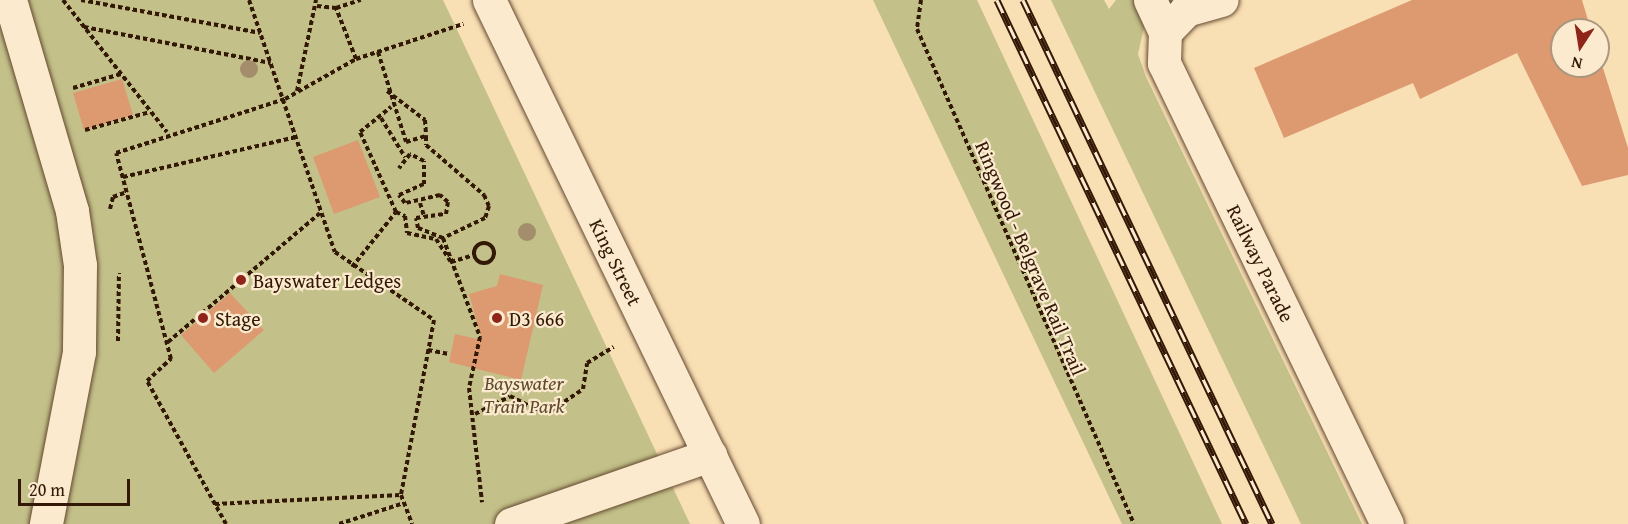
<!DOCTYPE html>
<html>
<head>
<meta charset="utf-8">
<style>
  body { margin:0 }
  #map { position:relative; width:1628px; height:524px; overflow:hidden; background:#f9dfb4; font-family:"Gentium Book Plus",serif }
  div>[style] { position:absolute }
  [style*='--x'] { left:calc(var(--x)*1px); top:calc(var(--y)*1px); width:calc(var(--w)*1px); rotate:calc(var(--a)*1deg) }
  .green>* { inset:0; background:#c3c089 }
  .building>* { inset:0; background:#dd9970 }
  .path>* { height:4px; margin-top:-2px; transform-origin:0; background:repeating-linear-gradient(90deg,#321805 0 4.5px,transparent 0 7.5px) }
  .path>.ring { margin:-2px; padding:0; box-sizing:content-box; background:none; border:4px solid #321805; border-radius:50% }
  .roads { filter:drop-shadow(0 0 2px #644a31) drop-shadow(0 0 2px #644a31) }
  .minor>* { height:33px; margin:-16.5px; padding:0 16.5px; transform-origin:16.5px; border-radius:16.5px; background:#fbeace }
  .rail>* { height:7px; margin-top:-3.5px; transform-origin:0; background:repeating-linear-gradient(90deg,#fbeace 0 14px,#321805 0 28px); box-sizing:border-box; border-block:2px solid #321805 }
  .trees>* { width:18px; height:18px; margin:-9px; border-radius:50%; background:#a48d6a }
  .dots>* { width:16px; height:16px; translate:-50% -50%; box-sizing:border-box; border:3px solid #fbeace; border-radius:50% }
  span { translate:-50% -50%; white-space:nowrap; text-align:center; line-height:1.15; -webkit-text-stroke:4.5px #fbeace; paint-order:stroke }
  .street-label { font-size:20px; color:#321805 }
  .poi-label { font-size:20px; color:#321805 }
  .left { translate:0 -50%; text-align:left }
  .park-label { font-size:20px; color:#5e4a2d; font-style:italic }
  .north { position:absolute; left:1550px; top:18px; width:60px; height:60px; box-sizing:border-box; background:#fbeace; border:2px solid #ab967e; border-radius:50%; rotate:192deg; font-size:16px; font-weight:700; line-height:24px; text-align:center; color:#321805 }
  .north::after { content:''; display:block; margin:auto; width:21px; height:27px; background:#8f2418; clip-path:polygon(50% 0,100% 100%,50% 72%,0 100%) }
  .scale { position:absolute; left:18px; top:479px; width:112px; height:27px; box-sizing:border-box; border:3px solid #321805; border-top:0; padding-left:8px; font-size:18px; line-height:21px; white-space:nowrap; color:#321805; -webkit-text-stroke:4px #fbeace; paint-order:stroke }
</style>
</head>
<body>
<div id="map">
  <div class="green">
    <i style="clip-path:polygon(0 0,443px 0,690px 524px,0 524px)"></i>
    <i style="clip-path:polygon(873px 0,977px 0,1222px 524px,1122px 524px)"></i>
    <i style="clip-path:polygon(1051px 0,1104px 0,1109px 9px,1116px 0,1133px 0,1147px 14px,1138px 54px,1146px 77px,1362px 524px,1301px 524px)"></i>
  </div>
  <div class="building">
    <i style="clip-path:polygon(1412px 0,1582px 0,1591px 30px,1562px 30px,1562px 66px,1598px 66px,1598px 52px,1628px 148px,1628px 175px,1582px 186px,1517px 53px,1420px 99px,1413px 83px,1284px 138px,1254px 68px)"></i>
    <i style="clip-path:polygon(122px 79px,133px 115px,84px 130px,73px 93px)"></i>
    <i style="clip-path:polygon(358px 140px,380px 197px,334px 214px,313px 157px)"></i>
    <i style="clip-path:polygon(500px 274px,543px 285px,521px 380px,449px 362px,455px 334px,482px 340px,469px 294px,497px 286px)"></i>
    <i style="clip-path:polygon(230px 293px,264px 330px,214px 373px,181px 335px)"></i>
  </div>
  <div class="path">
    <i style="--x:63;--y:0;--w:168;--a:51.8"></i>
    <i style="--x:81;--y:0;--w:182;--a:10.4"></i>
    <i style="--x:249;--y:0;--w:266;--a:71.2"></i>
    <i style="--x:335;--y:252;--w:120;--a:34.5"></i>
    <i style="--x:434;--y:320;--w:178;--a:100.7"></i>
    <i style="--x:401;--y:495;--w:31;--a:69"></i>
    <i style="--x:921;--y:0;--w:29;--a:98"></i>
    <i style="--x:917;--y:29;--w:540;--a:66.33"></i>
    <i style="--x:317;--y:6;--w:19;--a:6"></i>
    <i style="--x:84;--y:27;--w:190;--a:10.9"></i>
    <i style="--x:378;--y:52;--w:94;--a:72.7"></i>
    <i style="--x:406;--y:142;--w:21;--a:-17"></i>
    <i style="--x:426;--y:136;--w:9;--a:90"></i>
    <i style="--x:426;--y:145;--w:77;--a:40.8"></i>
    <i style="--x:484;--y:195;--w:12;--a:66"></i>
    <i style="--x:489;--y:206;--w:13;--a:108"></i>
    <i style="--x:485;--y:218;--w:47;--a:154.5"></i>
    <i style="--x:443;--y:238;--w:27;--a:-158"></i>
    <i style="--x:418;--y:228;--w:10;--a:-101"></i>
    <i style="--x:416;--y:218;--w:30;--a:-8"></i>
    <i style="--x:446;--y:214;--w:12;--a:-81"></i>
    <i style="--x:448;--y:202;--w:11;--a:-139"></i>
    <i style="--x:440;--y:195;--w:36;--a:167"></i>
    <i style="--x:405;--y:203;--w:10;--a:-127"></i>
    <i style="--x:399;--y:195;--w:27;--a:-24"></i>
    <i style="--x:424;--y:184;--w:23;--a:-90"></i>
    <i style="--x:424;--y:161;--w:16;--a:-153"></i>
    <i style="--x:410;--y:154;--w:18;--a:128"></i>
    <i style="--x:356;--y:59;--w:55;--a:-111.4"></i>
    <i style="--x:336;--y:8;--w:26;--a:-18"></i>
    <i style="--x:73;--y:88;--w:50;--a:-16.3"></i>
    <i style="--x:297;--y:91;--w:93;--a:-78.2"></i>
    <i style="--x:387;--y:91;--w:48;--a:37.3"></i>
    <i style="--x:425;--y:120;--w:16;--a:86"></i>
    <i style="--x:381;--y:118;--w:46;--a:58.4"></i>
    <i style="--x:85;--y:130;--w:67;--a:-15.5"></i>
    <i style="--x:123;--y:177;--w:178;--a:-13"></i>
    <i style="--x:420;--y:203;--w:14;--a:73"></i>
    <i style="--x:110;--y:209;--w:12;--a:-76"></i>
    <i style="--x:113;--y:197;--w:15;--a:-20"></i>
    <i style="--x:396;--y:212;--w:10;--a:24"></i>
    <i style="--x:405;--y:216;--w:17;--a:83"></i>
    <i style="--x:407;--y:233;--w:30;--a:12"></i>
    <i style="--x:436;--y:239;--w:27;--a:57"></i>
    <i style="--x:451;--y:262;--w:24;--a:-17"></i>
    <i style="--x:443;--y:238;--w:106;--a:69.5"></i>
    <i style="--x:480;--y:337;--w:52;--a:102.2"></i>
    <i style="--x:469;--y:388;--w:115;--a:83.5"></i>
    <i class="ring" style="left:474px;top:243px;width:16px;height:16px"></i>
    <i style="--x:352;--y:267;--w:70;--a:-51.3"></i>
    <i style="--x:396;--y:212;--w:88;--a:-114.2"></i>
    <i style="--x:360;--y:132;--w:40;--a:-39"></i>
    <i style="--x:118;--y:341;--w:68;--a:-89.2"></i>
    <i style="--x:168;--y:342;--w:199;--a:-40.3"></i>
    <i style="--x:428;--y:350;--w:20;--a:11"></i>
    <i style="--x:475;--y:414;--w:39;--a:-27"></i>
    <i style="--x:510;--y:396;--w:28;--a:27"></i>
    <i style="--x:535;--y:409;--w:17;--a:3"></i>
    <i style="--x:552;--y:410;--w:37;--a:-34"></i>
    <i style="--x:583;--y:389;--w:26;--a:-81"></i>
    <i style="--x:587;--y:363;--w:31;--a:-31"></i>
    <i style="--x:215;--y:504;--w:186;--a:-2.8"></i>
    <i style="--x:226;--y:524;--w:163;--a:-118.9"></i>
    <i style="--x:147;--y:381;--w:33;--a:-43"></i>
    <i style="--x:171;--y:359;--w:213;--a:-104.9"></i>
    <i style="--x:116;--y:153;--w:177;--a:-17.7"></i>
    <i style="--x:285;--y:99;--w:81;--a:-29.4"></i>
    <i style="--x:356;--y:59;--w:113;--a:-18.1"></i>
    <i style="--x:339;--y:524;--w:68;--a:-17.9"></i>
  </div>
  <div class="roads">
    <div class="minor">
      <i style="--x:10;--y:0;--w:220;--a:73.6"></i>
      <i style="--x:72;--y:211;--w:55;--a:81.6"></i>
      <i style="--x:80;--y:265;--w:87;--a:90.7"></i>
      <i style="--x:79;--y:352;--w:175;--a:100.9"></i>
      <i style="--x:489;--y:0;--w:582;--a:64.14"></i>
      <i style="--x:1150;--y:0;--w:35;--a:65"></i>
      <i style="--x:1165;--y:32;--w:31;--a:92"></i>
      <i style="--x:1164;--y:63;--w:512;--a:64.19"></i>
      <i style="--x:1165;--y:32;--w:30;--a:-46"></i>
      <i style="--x:1186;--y:10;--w:37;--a:-16"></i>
      <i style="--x:511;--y:524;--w:211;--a:-19.1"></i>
    </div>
  </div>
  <div class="rail">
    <i style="--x:997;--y:0;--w:580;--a:64.58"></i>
    <i style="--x:1023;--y:0;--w:580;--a:64.58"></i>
  </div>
  <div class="trees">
    <i style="left:249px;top:69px"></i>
    <i style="left:527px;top:232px"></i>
  </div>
  <div class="dots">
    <i style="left:241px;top:280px;background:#8f2418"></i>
    <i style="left:203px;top:318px;background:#8f2418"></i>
    <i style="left:497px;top:318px;background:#8f2418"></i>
  </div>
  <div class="street-label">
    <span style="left:1031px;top:258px;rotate:67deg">Ringwood - Belgrave Rail Trail</span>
    <span style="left:616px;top:262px;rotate:64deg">King Street</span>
    <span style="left:1261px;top:263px;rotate:64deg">Railway Parade</span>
  </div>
  <div class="poi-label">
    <span class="left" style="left:253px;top:280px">Bayswater Ledges</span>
    <span class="left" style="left:215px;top:318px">Stage</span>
    <span class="left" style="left:509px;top:318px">D3 666</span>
  </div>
  <div class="park-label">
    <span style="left:524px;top:394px">Bayswater<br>Train Park</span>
  </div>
  <div class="north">N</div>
  <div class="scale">20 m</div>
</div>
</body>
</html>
